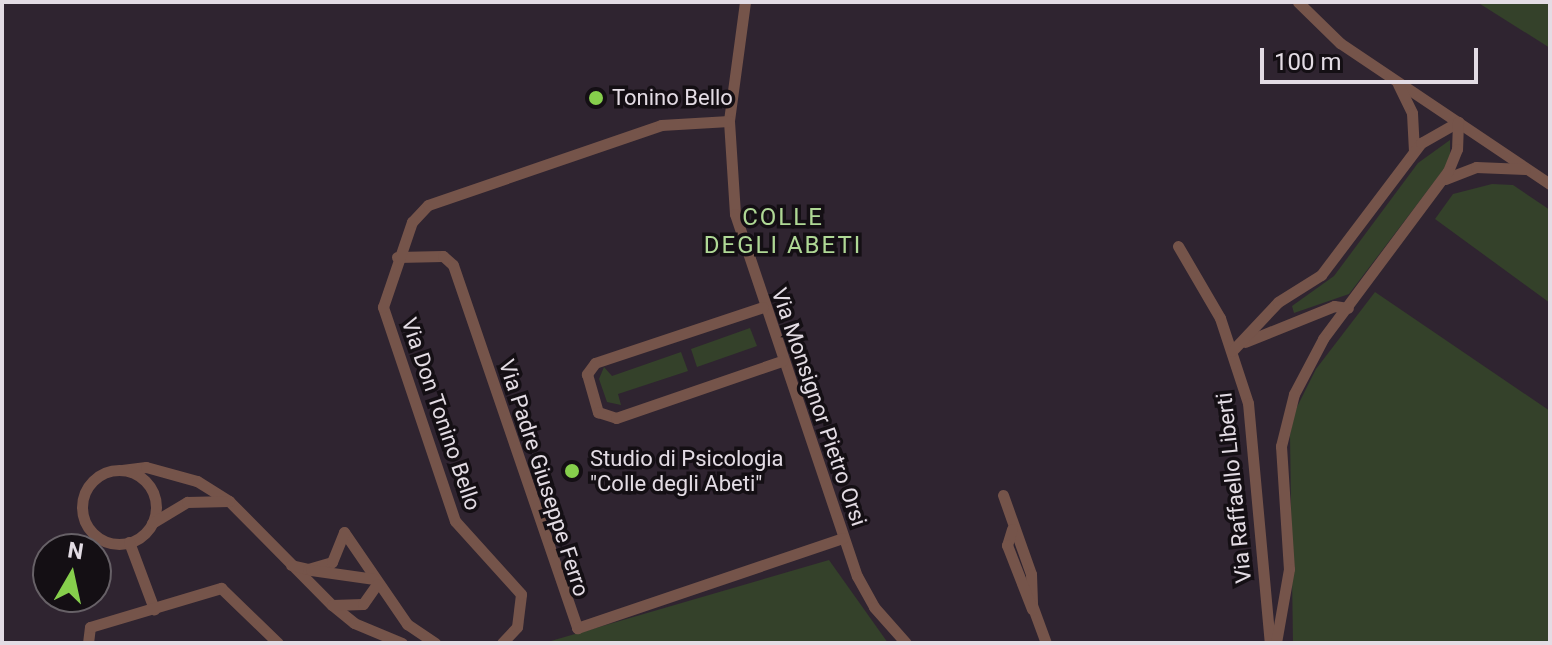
<!DOCTYPE html>
<html>
<head>
<meta charset="utf-8">
<style>
  body { margin:0 }
  #map { position:relative; width:1552px; height:645px; overflow:hidden; background:#2f2430; font-family:Roboto,sans-serif }
  div>[style] { position:absolute }
  [style*='--x'] { left:calc(var(--x)*1px); top:calc(var(--y)*1px); width:calc(var(--w)*1px); rotate:calc(var(--a)*1deg) }
  .green>* { inset:0; background:#34412a }
  .minor>* { height:11px; margin:-5.5px; padding:0 5.5px; transform-origin:5.5px; border-radius:5.5px; background:#75544a }
  .minor>.ring { margin:-5.5px; padding:0; box-sizing:content-box; background:none; border:11px solid #75544a; border-radius:50% }
  .dots>* { width:22px; height:22px; translate:-50% -50%; box-sizing:border-box; border:4px solid #140f14; border-radius:50% }
  span { translate:-50% -50%; white-space:nowrap; text-align:center; line-height:1.15; -webkit-text-stroke:7px #140f14; paint-order:stroke }
  .poi-label { font-size:22px; color:#e3dce4 }
  .left { translate:0 -50%; text-align:left }
  .street-label { font-size:22px; color:#e3dce4 }
  .neighbourhood-label { font-size:24px; color:#afd895; letter-spacing:2px }
  .frame { position:absolute; inset:0; border:4px solid #e3dce4; pointer-events:none }
  .north { position:absolute; left:32px; top:533px; width:80px; height:80px; box-sizing:border-box; background:#140f14; border:2px solid #676167; border-radius:50%; rotate:9deg; font-size:22px; font-weight:700; line-height:32px; text-align:center; color:#e3dce4 }
  .north::after { content:''; display:block; margin:auto; width:28px; height:36px; background:#86cf4c; clip-path:polygon(50% 0,100% 100%,50% 72%,0 100%) }
  .scale { position:absolute; left:1260px; top:48px; width:218px; height:36px; box-sizing:border-box; border:4px solid #e3dce4; border-top:0; padding-left:10px; font-size:24px; line-height:28px; white-space:nowrap; color:#e3dce4; -webkit-text-stroke:6px #140f14; paint-order:stroke }
</style>
</head>
<body>
<div id="map">
  <div class="green">
    <i style="clip-path:polygon(1477px 2px,1550px 2px,1550px 48px)"></i>
    <i style="clip-path:polygon(1450px 140px,1450px 161px,1349px 294px,1294px 313px,1292px 306px,1334px 276px,1418px 163px)"></i>
    <i style="clip-path:polygon(1492px 184px,1513px 185px,1550px 210px,1550px 303px,1435px 219px,1453px 194px)"></i>
    <i style="clip-path:polygon(1375px 292px,1550px 411px,1550px 643px,1293px 643px,1290px 435px,1295px 411px,1316px 369px)"></i>
    <i style="clip-path:polygon(750px 328px,757px 346px,697px 367px,691px 349px)"></i>
    <i style="clip-path:polygon(681px 352px,688px 371px,618px 394px,621px 405px,607px 402px,599px 379px,604px 367px,612px 376px)"></i>
    <i style="clip-path:polygon(829px 560px,888px 643px,544px 643px)"></i>
  </div>
  <div class="minor">
    <i style="--x:745;--y:2;--w:120;--a:97.7"></i>
    <i style="--x:729;--y:121;--w:93;--a:86.3"></i>
    <i style="--x:735;--y:214;--w:382;--a:71.4"></i>
    <i style="--x:857;--y:576;--w:35;--a:61"></i>
    <i style="--x:874;--y:607;--w:48;--a:48.4"></i>
    <i style="--x:1298;--y:2;--w:59;--a:44.3"></i>
    <i style="--x:1340;--y:43;--w:253;--a:33.9"></i>
    <i style="--x:1398;--y:84;--w:32;--a:64"></i>
    <i style="--x:1412;--y:113;--w:38;--a:87"></i>
    <i style="--x:1445;--y:179;--w:33;--a:-21"></i>
    <i style="--x:1476;--y:167;--w:49;--a:2.3"></i>
    <i style="--x:1178;--y:246;--w:83;--a:59.7"></i>
    <i style="--x:1220;--y:318;--w:89;--a:71.8"></i>
    <i style="--x:1248;--y:403;--w:241;--a:84.8"></i>
    <i style="--x:397;--y:257;--w:46;--a:-1.2"></i>
    <i style="--x:443;--y:256;--w:13;--a:42"></i>
    <i style="--x:453;--y:265;--w:384;--a:71.1"></i>
    <i style="--x:577;--y:628;--w:281;--a:-18.7"></i>
    <i style="--x:763;--y:307;--w:177;--a:161.6"></i>
    <i style="--x:595;--y:363;--w:14;--a:126"></i>
    <i style="--x:587;--y:374;--w:40;--a:74"></i>
    <i style="--x:598;--y:412;--w:19;--a:18"></i>
    <i style="--x:616;--y:418;--w:176;--a:-19"></i>
    <i style="--x:1245;--y:342;--w:96;--a:-22"></i>
    <i style="--x:1334;--y:306;--w:14;--a:8"></i>
    <i style="--x:1232;--y:351;--w:67;--a:-46.8"></i>
    <i style="--x:1278;--y:302;--w:51;--a:-32.1"></i>
    <i style="--x:1321;--y:275;--w:166;--a:-52.9"></i>
    <i style="--x:1421;--y:143;--w:43;--a:-29.6"></i>
    <i style="--x:1458;--y:122;--w:27;--a:92"></i>
    <i style="--x:1457;--y:149;--w:24;--a:112"></i>
    <i style="--x:1448;--y:171;--w:209;--a:126.7"></i>
    <i style="--x:1323;--y:339;--w:62;--a:117.8"></i>
    <i style="--x:1294;--y:394;--w:54;--a:104"></i>
    <i style="--x:1281;--y:446;--w:123;--a:86.3"></i>
    <i style="--x:1289;--y:569;--w:75;--a:100"></i>
    <i style="--x:122;--y:470;--w:24;--a:-7"></i>
    <i style="--x:146;--y:467;--w:53;--a:15.4"></i>
    <i style="--x:197;--y:481;--w:38;--a:32"></i>
    <i style="--x:229;--y:501;--w:146;--a:45.3"></i>
    <i style="--x:332;--y:605;--w:28;--a:39"></i>
    <i style="--x:354;--y:623;--w:52;--a:22.6"></i>
    <i class="ring" style="left:82px;top:470px;width:63px;height:63px"></i>
    <i style="--x:1003;--y:495;--w:84;--a:70.5"></i>
    <i style="--x:1031;--y:574;--w:31;--a:88"></i>
    <i style="--x:1032;--y:605;--w:40;--a:69.8"></i>
    <i style="--x:152;--y:523;--w:41;--a:-31"></i>
    <i style="--x:187;--y:502;--w:42;--a:-1.4"></i>
    <i style="--x:1012;--y:529;--w:17;--a:107"></i>
    <i style="--x:1007;--y:545;--w:69;--a:68.7"></i>
    <i style="--x:344;--y:532;--w:112;--a:55.6"></i>
    <i style="--x:407;--y:624;--w:34;--a:34"></i>
    <i style="--x:129;--y:542;--w:72;--a:69.5"></i>
    <i style="--x:291;--y:565;--w:17;--a:13"></i>
    <i style="--x:308;--y:569;--w:25;--a:-16"></i>
    <i style="--x:332;--y:562;--w:32;--a:-68"></i>
    <i style="--x:311;--y:570;--w:64;--a:8.1"></i>
    <i style="--x:332;--y:605;--w:31;--a:-2"></i>
    <i style="--x:363;--y:604;--w:24;--a:-55"></i>
    <i style="--x:88;--y:643;--w:16;--a:-83"></i>
    <i style="--x:90;--y:627;--w:137;--a:-16.6"></i>
    <i style="--x:221;--y:588;--w:79;--a:44"></i>
    <i style="--x:502;--y:643;--w:22;--a:-47"></i>
    <i style="--x:517;--y:627;--w:33;--a:-83"></i>
    <i style="--x:521;--y:594;--w:98;--a:-132.1"></i>
    <i style="--x:455;--y:521;--w:226;--a:-108.6"></i>
    <i style="--x:383;--y:307;--w:90;--a:-71.2"></i>
    <i style="--x:412;--y:222;--w:23;--a:-47"></i>
    <i style="--x:428;--y:205;--w:246;--a:-18.9"></i>
    <i style="--x:661;--y:125;--w:68;--a:-3.4"></i>
  </div>
  <div class="dots">
    <i style="left:596px;top:98px;background:#86cf4c"></i>
    <i style="left:572px;top:471px;background:#86cf4c"></i>
  </div>
  <div class="poi-label">
    <span class="left" style="left:612px;top:98px">Tonino Bello</span>
    <span class="left" style="left:590px;top:471px">Studio di Psicologia<br>"Colle degli Abeti"</span>
  </div>
  <div class="street-label">
    <span style="left:819px;top:407px;rotate:71deg">Via Monsignor Pietro Orsi</span>
    <span style="left:441px;top:414px;rotate:71deg">Via Don Tonino Bello</span>
    <span style="left:544px;top:478px;rotate:72deg">Via Padre Giuseppe Ferro</span>
    <span style="left:1234px;top:488px;rotate:-96deg">Via Raffaello Liberti</span>
  </div>
  <div class="neighbourhood-label">
    <span style="left:783px;top:232px">COLLE<br>DEGLI ABETI</span>
  </div>
  <div class="frame"></div>
  <div class="north">N</div>
  <div class="scale">100 m</div>
</div>
</body>
</html>
